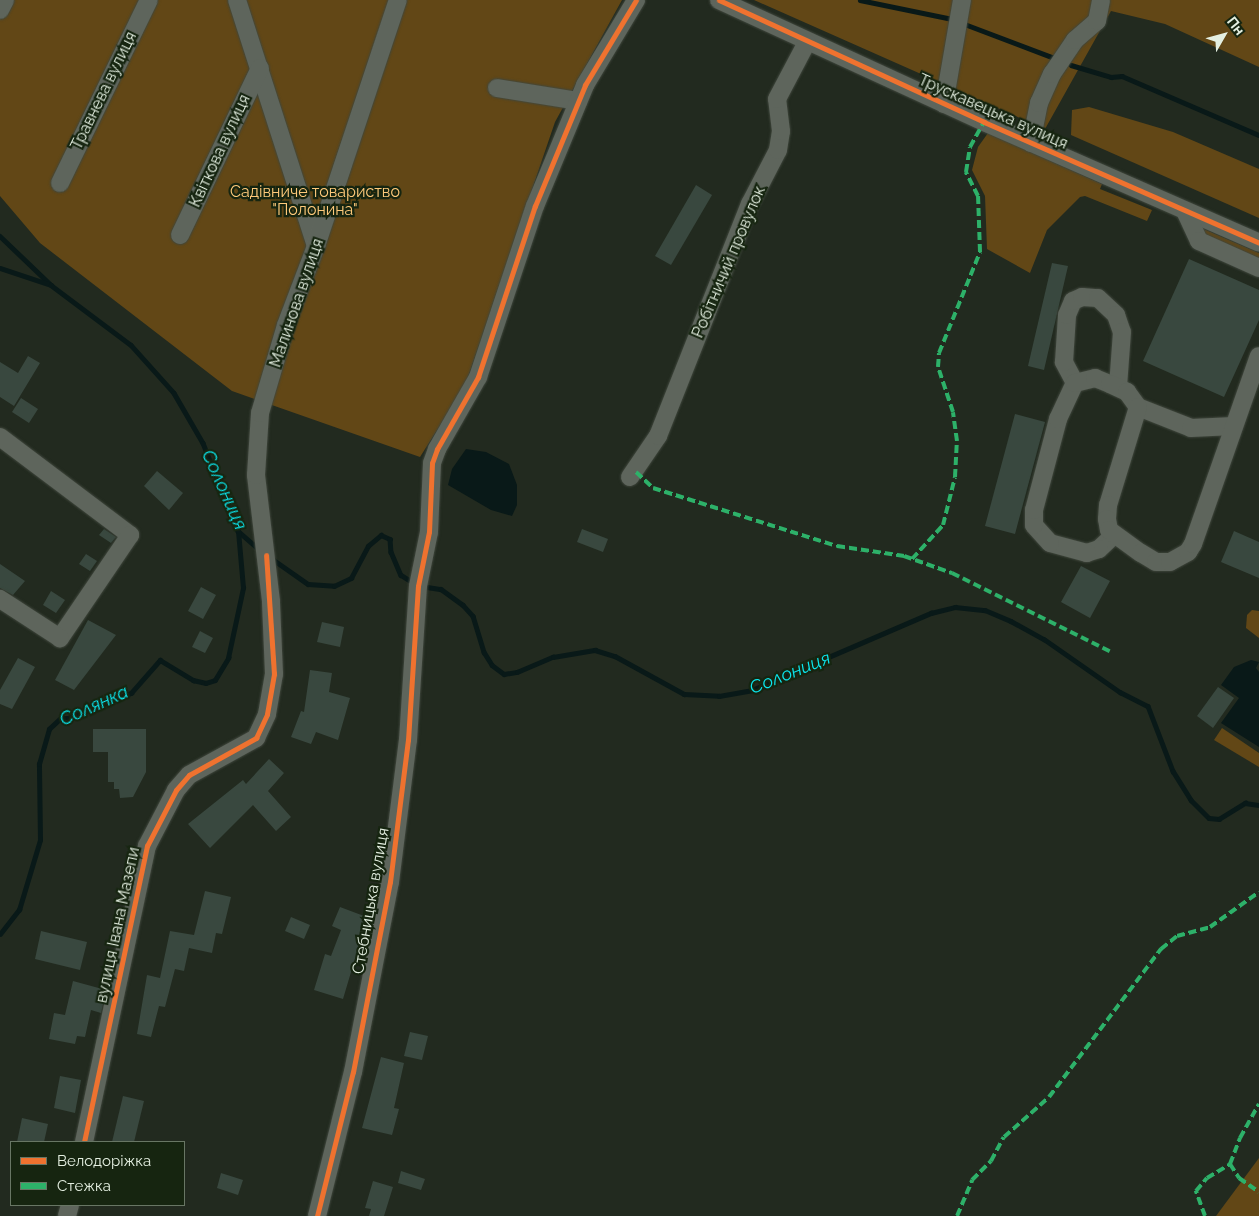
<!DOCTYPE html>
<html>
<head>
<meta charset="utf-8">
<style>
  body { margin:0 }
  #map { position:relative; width:1259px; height:1216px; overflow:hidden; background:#222a1f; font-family:Raleway,sans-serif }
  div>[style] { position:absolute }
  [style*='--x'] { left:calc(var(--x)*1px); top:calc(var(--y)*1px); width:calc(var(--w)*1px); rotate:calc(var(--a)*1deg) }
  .green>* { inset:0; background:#624716 }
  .water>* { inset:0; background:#091918 }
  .stream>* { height:4.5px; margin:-2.25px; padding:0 2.25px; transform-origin:2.25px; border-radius:2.25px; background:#091918 }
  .building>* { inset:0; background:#39483f }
  .roads { filter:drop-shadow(0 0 1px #3f463c) drop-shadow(0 0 1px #3f463c) }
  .minor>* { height:18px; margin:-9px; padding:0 9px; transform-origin:9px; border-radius:9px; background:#5e655c }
  .quiet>* { height:4px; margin-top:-2px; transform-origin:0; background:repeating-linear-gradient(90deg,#2db169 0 8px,transparent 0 12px) }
  .cycleway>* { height:5px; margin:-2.5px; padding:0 2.5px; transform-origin:2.5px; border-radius:2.5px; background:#ef722f }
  span { translate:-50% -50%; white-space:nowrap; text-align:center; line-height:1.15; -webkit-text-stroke:4.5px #162510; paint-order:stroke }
  .street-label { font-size:16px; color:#e4efe1 }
  .park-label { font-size:16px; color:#ffca7b }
  .water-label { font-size:18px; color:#0be7ef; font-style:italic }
  .legend { position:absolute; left:10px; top:1141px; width:175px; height:65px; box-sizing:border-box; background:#162510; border:1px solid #687664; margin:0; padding:6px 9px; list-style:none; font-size:15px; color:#e4efe1 }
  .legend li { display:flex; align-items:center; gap:10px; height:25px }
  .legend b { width:25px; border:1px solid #687664 }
  .north { position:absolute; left:1199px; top:10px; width:50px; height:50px; -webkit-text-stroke:4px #162510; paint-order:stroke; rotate:52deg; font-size:14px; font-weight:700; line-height:20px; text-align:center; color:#e4efe1 }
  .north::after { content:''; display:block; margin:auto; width:18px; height:22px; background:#e4efe1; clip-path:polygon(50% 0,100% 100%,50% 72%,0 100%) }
</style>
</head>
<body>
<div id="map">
  <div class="green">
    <i style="clip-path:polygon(0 0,622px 0,555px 122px,465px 386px,420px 457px,232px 391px,40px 243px,0 196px)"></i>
    <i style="clip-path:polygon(754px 0,1259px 0,1259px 67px,1165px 24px,1111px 11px,1045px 129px)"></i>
    <i style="clip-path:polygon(1089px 107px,1173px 132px,1259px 169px,1259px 218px,1071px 135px,1072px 110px)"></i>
    <i style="clip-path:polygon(988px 133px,1102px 184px,1100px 189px,1152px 210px,1147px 221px,1085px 196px,1080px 197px,1047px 230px,1030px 273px,987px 249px,985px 196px,972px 170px,978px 147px)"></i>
    <i style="clip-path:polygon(1199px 227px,1259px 253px,1259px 259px,1198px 232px)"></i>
    <i style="clip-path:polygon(1252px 610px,1259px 611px,1259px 638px,1246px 628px,1247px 615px)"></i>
    <i style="clip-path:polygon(1222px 728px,1259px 753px,1259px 767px,1214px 740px)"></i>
    <i style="clip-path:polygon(1259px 1158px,1259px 1216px,1216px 1216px)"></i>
  </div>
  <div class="water">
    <i style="clip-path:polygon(466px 449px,486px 452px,509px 464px,517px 485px,517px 505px,512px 516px,491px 510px,448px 485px,452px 469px)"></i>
    <i style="clip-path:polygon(1251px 660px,1259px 662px,1256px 668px,1259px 672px,1259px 747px,1221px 723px,1239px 698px,1221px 685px,1234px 667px)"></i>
  </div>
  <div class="stream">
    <i style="--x:860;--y:0;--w:90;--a:11.6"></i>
    <i style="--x:962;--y:23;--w:98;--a:20.8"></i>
    <i style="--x:1071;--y:65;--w:42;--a:16.7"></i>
    <i style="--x:1111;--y:77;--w:11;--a:-5"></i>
    <i style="--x:1122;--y:76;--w:149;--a:23.3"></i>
    <i style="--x:0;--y:236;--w:69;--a:43.8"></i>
    <i style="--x:0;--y:268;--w:54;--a:18.4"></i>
    <i style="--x:51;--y:285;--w:100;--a:36.9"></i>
    <i style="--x:131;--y:345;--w:64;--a:48.1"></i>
    <i style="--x:174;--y:393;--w:58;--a:59.9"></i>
    <i style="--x:203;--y:443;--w:95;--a:68.3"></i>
    <i style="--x:238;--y:531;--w:28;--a:41"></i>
    <i style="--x:271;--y:558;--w:45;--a:35.1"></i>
    <i style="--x:308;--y:584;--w:26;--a:4"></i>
    <i style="--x:334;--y:586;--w:19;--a:-25"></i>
    <i style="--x:351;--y:578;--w:36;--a:-62"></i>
    <i style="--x:368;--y:546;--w:17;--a:-40"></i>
    <i style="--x:381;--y:535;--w:10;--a:24"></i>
    <i style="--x:390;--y:539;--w:13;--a:86"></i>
    <i style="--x:391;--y:552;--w:25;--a:67"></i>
    <i style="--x:401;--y:575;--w:15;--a:32"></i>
    <i style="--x:421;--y:586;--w:20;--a:9"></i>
    <i style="--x:441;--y:589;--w:27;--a:36"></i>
    <i style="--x:463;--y:605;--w:15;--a:48"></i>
    <i style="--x:473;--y:616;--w:38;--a:73"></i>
    <i style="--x:484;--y:652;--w:15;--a:58"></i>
    <i style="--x:492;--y:665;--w:15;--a:37"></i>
    <i style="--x:504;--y:674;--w:13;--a:-9"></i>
    <i style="--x:517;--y:672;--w:39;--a:-23"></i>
    <i style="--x:553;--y:657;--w:43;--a:-9.5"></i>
    <i style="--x:595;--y:650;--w:21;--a:17"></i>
    <i style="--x:615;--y:656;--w:79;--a:28.8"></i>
    <i style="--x:684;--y:694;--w:35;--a:3"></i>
    <i style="--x:719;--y:696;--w:34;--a:-10"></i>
    <i style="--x:752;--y:690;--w:195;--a:-23.3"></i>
    <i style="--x:931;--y:613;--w:25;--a:-14"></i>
    <i style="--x:955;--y:607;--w:30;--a:6"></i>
    <i style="--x:985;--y:610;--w:28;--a:23"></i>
    <i style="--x:1011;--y:621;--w:38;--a:29"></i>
    <i style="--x:1044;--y:639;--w:93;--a:34.9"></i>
    <i style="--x:1120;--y:692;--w:31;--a:27"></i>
    <i style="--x:1148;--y:706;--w:70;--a:69"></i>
    <i style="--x:1173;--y:771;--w:34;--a:58"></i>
    <i style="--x:1191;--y:800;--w:25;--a:45"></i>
    <i style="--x:1209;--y:818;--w:10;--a:6"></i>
    <i style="--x:1219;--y:819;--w:31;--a:-32"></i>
    <i style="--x:1245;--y:803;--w:14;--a:8"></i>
    <i style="--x:0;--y:934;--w:31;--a:-52"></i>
    <i style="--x:19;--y:910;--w:73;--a:-73.3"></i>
    <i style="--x:40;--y:840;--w:76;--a:-90.8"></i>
    <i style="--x:39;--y:764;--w:36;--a:-74"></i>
    <i style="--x:49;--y:729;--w:16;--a:-43"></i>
    <i style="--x:61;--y:718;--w:7;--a:0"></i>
    <i style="--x:68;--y:718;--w:68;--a:-21.6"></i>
    <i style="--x:131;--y:693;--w:44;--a:-48.7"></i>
    <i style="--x:160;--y:660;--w:39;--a:31"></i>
    <i style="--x:193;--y:680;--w:13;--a:13"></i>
    <i style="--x:206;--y:683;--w:9;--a:-18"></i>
    <i style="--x:215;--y:680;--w:26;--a:-59"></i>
    <i style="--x:228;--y:658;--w:72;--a:-77.9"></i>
    <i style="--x:243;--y:588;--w:57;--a:-95"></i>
  </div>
  <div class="building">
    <i style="clip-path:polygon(696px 185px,712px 195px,671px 265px,655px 256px)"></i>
    <i style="clip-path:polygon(1189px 259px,1259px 290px,1259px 320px,1224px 397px,1143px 361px)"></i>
    <i style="clip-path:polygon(1052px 263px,1068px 266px,1044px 370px,1028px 366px)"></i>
    <i style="clip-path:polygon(28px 356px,40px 363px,14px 406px,0 397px,0 362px,18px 373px)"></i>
    <i style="clip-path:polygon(21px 398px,38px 409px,29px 423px,12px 412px)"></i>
    <i style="clip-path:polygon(1015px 414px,1045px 422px,1015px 534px,985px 526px)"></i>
    <i style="clip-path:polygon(157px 471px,183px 493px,169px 510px,144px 486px)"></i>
    <i style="clip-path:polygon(104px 529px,116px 537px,111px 543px,99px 535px)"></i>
    <i style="clip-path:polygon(582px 529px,608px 539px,603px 552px,577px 542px)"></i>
    <i style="clip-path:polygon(1234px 531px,1259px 542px,1259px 578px,1221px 562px)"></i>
    <i style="clip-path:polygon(86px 554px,97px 561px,90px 571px,79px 564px)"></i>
    <i style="clip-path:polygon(0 564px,25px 581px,13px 595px,0 588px)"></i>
    <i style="clip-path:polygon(1081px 566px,1110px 581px,1090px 618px,1061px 602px)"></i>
    <i style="clip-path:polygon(201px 587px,216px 595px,203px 619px,188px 611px)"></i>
    <i style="clip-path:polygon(51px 591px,65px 600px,56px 613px,43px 605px)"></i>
    <i style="clip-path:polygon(88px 620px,116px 635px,74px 690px,55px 680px)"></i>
    <i style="clip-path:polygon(322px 622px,344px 627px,340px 647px,317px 642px)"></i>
    <i style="clip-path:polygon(200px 631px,213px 638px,205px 653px,192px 647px)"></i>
    <i style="clip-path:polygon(18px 658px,35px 667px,12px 709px,0 704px,0 690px)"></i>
    <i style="clip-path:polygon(310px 670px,332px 673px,329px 692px,350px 698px,338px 740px,316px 732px,311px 744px,291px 737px,301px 711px,304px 712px)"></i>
    <i style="clip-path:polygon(1218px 687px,1234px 698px,1213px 728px,1197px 716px)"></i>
    <i style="clip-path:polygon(93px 729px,146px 729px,146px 772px,133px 797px,120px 798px,119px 789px,114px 789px,114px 782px,108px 782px,108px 752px,93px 752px)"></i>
    <i style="clip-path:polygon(269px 759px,284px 773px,268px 791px,291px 817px,276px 831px,253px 805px,210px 848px,188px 824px,243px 780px,246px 784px)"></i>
    <i style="clip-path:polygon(205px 891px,231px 897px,222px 934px,216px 933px,212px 953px,189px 948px,184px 971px,175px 969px,165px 1007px,159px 1006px,151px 1037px,137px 1034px,147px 975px,160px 978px,170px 931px,194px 935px)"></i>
    <i style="clip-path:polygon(340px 907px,372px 919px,360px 953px,357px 952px,343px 999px,314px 990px,325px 954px,331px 956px,341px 930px,332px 926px)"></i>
    <i style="clip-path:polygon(291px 917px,310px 925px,304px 939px,285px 931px)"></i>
    <i style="clip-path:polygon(41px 931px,87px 942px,80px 970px,35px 959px)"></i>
    <i style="clip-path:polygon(73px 981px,106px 990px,101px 1013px,91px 1010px,85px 1037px,77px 1036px,75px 1044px,49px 1039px,54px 1013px,65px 1015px)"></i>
    <i style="clip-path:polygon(410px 1032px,428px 1036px,422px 1060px,404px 1056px)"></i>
    <i style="clip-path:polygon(381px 1057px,404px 1063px,394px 1108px,399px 1109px,392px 1135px,362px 1128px)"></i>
    <i style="clip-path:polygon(60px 1076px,81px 1080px,75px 1113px,54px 1108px)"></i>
    <i style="clip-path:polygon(123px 1096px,144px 1101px,134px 1142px,112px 1142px)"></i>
    <i style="clip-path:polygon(22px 1118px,48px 1124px,44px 1142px,17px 1142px)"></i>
    <i style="clip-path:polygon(401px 1171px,425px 1179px,421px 1190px,398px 1183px)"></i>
    <i style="clip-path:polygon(221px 1173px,243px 1180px,238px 1195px,217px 1188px)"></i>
    <i style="clip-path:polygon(373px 1181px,393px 1187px,384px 1216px,369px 1216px,371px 1209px,365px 1208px)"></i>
  </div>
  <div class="roads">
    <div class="minor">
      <i style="--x:237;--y:0;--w:258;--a:72.2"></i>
      <i style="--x:719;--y:0;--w:292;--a:24.7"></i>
      <i style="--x:984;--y:122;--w:300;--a:23.7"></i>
      <i style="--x:0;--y:10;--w:11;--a:-63"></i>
      <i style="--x:497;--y:88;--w:82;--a:9.1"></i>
      <i style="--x:944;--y:104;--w:106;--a:-80.2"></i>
      <i style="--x:1031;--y:143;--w:41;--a:-78.7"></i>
      <i style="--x:1039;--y:103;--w:32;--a:-66"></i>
      <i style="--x:1052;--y:74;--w:41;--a:-55.9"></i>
      <i style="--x:1075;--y:40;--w:29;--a:-41"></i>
      <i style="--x:1097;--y:21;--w:21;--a:-79"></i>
      <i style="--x:60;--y:183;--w:203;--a:-64.1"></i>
      <i style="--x:1185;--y:211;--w:33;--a:65"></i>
      <i style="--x:1199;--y:241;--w:66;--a:24.2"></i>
      <i style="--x:180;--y:235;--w:185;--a:-64.4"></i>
      <i style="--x:1075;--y:383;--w:24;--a:-118"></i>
      <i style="--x:1064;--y:362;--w:47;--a:-86.3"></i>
      <i style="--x:1067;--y:315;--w:15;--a:-67"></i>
      <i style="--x:1073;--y:301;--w:10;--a:-24"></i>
      <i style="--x:1082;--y:297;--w:16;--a:4"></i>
      <i style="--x:1098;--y:298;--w:25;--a:43"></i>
      <i style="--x:1116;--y:315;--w:18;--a:71"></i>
      <i style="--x:1122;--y:332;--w:55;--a:94.2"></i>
      <i style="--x:1138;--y:407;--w:57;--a:21.6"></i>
      <i style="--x:1191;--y:428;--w:43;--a:-2.7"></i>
      <i style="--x:0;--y:437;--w:163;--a:37"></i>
      <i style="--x:130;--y:535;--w:125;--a:124.2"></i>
      <i style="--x:60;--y:638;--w:72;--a:-147"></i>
      <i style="--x:630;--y:477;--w:50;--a:-55.7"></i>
      <i style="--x:658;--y:436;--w:250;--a:-68.4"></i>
      <i style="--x:750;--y:204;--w:61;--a:-62.6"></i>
      <i style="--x:778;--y:150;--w:19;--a:-81"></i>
      <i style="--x:781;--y:131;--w:32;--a:-97"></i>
      <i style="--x:777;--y:99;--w:64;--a:-62.2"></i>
      <i style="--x:1114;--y:535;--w:21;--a:137"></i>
      <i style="--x:1099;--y:549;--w:13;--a:162"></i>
      <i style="--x:1087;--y:553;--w:38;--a:-165"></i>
      <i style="--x:1050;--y:543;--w:24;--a:-132"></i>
      <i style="--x:1034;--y:525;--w:15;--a:-90"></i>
      <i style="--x:1034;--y:510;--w:94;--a:-75.2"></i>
      <i style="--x:1058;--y:419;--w:40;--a:-65"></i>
      <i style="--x:1075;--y:383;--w:21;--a:-14"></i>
      <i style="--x:1095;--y:378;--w:16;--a:22"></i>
      <i style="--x:1110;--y:384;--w:19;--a:25"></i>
      <i style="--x:1127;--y:392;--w:19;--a:54"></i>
      <i style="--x:1138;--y:407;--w:102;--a:107"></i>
      <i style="--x:1108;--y:505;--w:14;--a:94"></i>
      <i style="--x:1107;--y:519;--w:11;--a:80"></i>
      <i style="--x:1109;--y:530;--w:39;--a:36"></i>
      <i style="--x:1141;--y:553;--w:17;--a:31"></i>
      <i style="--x:1156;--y:562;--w:14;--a:0"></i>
      <i style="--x:1170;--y:562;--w:21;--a:-29"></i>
      <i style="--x:1188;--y:552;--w:9;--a:-58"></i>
      <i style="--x:1193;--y:544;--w:199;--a:-70.7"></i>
      <i style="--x:84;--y:1142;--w:303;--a:-78"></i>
      <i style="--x:147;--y:846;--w:63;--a:-62.6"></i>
      <i style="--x:176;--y:790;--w:20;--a:-49"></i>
      <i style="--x:189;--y:775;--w:77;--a:-28.9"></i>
      <i style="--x:256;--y:738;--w:26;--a:-65"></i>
      <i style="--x:267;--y:714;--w:41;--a:-80.1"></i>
      <i style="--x:274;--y:674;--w:73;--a:-92.4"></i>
      <i style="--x:271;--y:601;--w:127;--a:-96.8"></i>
      <i style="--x:256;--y:475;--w:62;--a:-86.3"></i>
      <i style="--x:260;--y:413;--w:92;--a:-73.5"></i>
      <i style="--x:286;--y:325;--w:85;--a:-69.2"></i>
      <i style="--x:316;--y:246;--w:259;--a:-71.6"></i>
      <i style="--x:67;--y:1216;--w:11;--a:-75"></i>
      <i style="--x:317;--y:1216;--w:148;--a:-76"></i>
      <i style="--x:353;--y:1072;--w:194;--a:-79"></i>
      <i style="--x:390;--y:882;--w:143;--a:-82.8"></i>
      <i style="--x:408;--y:740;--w:154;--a:-86.3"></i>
      <i style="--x:418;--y:586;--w:55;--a:-78.5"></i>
      <i style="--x:429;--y:532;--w:69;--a:-87.5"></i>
      <i style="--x:432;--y:463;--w:15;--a:-70"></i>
      <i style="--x:437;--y:449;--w:83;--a:-60.3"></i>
      <i style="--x:478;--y:377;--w:180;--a:-71.6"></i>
      <i style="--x:535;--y:206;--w:131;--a:-67.5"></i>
      <i style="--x:585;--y:85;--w:99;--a:-59"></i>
    </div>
  </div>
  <div class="quiet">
    <i style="--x:636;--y:472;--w:23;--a:43"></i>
    <i style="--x:653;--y:488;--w:193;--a:17.5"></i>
    <i style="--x:837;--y:546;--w:68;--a:8.5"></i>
    <i style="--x:904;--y:556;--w:51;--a:19.5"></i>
    <i style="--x:952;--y:573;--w:180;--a:26.4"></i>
    <i style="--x:912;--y:559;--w:46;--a:-47.6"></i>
    <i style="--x:943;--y:525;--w:49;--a:-76"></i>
    <i style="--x:955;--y:477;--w:36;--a:-87"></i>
    <i style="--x:957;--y:441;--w:29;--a:-98"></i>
    <i style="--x:953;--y:412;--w:47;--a:-108.4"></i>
    <i style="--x:938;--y:367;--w:14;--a:-86"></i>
    <i style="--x:939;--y:353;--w:109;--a:-67.9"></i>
    <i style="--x:980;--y:252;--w:56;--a:-92"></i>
    <i style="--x:978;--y:196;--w:27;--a:-117"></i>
    <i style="--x:966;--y:172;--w:25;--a:-81"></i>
    <i style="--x:970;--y:147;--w:29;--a:-61"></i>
    <i style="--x:1230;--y:1164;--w:17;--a:57"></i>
    <i style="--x:1239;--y:1178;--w:24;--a:35"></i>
    <i style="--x:957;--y:1216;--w:39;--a:-67"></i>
    <i style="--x:972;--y:1180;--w:27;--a:-45"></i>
    <i style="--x:991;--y:1161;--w:27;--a:-62"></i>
    <i style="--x:1004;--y:1137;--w:60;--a:-41.6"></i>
    <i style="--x:1049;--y:1097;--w:186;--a:-52.9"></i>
    <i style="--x:1161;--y:949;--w:21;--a:-39"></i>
    <i style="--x:1177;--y:936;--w:34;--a:-15"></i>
    <i style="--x:1210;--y:927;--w:60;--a:-35.5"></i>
    <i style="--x:1205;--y:1216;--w:27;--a:-110"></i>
    <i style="--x:1196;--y:1191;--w:17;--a:-50"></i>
    <i style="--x:1207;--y:1178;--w:27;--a:-31"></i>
    <i style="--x:1230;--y:1164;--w:28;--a:-69"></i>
    <i style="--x:1240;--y:1138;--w:39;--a:-61"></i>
  </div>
  <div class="cycleway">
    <i style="--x:719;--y:0;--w:292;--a:24.7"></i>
    <i style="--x:984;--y:122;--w:300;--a:23.7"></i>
    <i style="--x:84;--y:1142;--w:303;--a:-78"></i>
    <i style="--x:147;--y:846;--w:63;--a:-62.6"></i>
    <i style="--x:176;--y:790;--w:20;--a:-49"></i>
    <i style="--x:189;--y:775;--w:77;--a:-28.9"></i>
    <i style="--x:256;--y:738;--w:26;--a:-65"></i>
    <i style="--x:267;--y:714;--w:41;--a:-80.1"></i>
    <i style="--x:274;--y:674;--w:119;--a:-93.8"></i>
    <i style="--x:317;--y:1216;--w:148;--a:-76"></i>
    <i style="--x:353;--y:1072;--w:194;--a:-79"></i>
    <i style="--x:390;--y:882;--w:143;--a:-82.8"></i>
    <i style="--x:408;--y:740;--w:154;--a:-86.3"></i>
    <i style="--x:418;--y:586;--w:55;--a:-78.5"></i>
    <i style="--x:429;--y:532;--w:69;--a:-87.5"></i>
    <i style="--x:432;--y:463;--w:15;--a:-70"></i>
    <i style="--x:437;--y:449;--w:83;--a:-60.3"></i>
    <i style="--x:478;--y:377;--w:180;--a:-71.6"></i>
    <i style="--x:535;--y:206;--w:131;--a:-67.5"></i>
    <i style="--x:585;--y:85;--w:99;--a:-59"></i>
  </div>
  <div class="street-label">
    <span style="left:104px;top:91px;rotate:-64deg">Травнева вулиця</span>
    <span style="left:993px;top:112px;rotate:24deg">Трускавецька вулиця</span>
    <span style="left:220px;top:151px;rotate:-65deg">Квіткова вулиця</span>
    <span style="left:729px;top:262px;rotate:-67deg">Робітничий провулок</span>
    <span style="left:297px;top:303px;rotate:-71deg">Малинова вулиця</span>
    <span style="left:371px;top:901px;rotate:-80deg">Стебницька вулиця</span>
    <span style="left:118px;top:925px;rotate:-78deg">вулиця Івана Мазепи</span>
  </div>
  <div class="park-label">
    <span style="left:315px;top:201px">Садівниче товариство<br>"Полонина"</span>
  </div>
  <div class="water-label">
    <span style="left:224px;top:490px;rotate:66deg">Солониця</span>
    <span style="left:790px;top:673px;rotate:-22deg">Солониця</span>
    <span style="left:94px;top:706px;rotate:-24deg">Солянка</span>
  </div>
  <ul class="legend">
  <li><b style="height:6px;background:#ef722f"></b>Велодоріжка</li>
  <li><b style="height:6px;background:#2db169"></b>Стежка</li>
  </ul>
  <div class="north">Пн</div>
</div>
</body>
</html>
